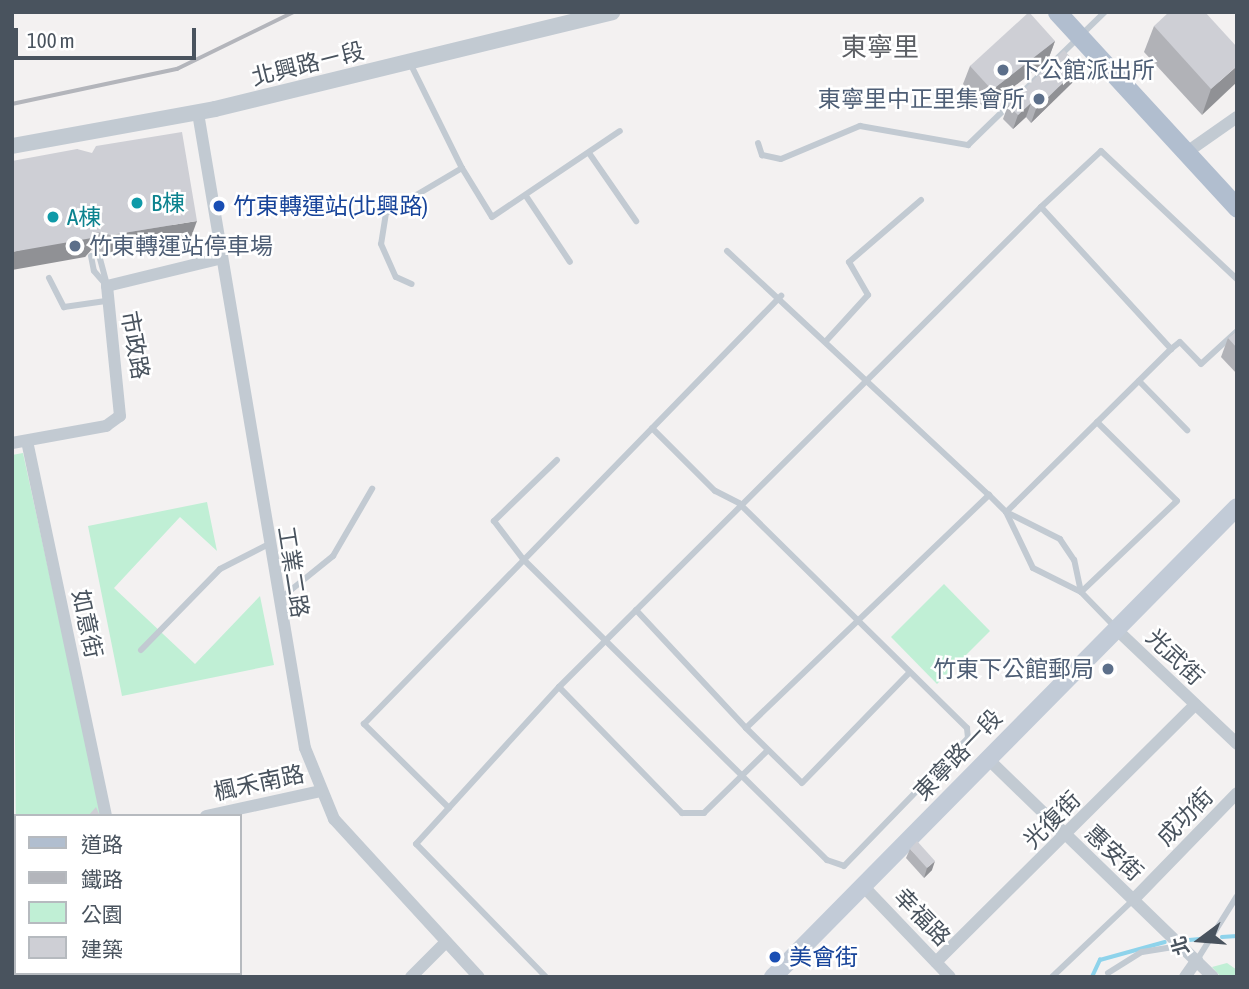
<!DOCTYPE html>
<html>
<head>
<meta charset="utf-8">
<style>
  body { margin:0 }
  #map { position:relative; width:1249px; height:989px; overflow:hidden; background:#f3f1f1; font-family:"Asap Condensed","Noto Sans TC",sans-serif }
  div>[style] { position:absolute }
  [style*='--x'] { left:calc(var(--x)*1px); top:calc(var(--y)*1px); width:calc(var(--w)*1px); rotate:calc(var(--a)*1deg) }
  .green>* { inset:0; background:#c0efd5 }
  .stream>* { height:3.5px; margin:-1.75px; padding:0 1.75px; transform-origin:1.75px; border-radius:1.75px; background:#8ed3eb }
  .service>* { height:6px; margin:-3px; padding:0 3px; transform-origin:3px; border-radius:3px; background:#c2cad2 }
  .minor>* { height:12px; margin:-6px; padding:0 6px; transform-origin:6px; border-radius:6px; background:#c2cad2 }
  .tertiary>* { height:16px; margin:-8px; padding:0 8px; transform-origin:8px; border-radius:8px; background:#c2cad2 }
  .secondary>* { height:18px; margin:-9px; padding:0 9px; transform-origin:9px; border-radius:9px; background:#c2cbd7 }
  .primary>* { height:19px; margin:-9.5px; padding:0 9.5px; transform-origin:9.5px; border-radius:9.5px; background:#b1becf }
  .rail>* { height:3.5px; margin:-1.75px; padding:0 1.75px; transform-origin:1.75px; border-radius:1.75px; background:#b3b5bb }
  .wall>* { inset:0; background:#b1b2b7 }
  .shaded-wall>* { inset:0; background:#909195 }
  .building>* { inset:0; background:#cecfd5 }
  .dots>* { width:19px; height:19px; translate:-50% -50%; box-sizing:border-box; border:4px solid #fff; border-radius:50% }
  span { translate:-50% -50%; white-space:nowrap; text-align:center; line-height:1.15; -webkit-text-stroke:5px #fff; paint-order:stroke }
  .street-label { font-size:23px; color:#49535e }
  .service-label { font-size:23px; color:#4e5e75 }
  .left { translate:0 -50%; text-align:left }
  .right { translate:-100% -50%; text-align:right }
  .culture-label { font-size:23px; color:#0d838f }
  .transit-label { font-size:23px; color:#164399 }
  .quarter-label { font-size:26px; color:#5d6065 }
  .frame { position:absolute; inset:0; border:14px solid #49535e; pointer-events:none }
  .legend { position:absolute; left:14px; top:814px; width:228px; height:161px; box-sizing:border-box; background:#fff; border:2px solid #b6babf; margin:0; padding:9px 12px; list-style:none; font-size:21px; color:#49535e }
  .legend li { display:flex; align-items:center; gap:14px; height:35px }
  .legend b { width:35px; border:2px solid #b6babf }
  .north { position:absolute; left:1165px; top:905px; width:70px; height:70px; -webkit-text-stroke:5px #fff; paint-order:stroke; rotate:254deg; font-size:19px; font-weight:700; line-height:28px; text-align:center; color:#49535e }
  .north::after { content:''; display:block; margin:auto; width:24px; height:32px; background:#49535e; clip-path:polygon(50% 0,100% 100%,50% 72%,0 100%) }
  .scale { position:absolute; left:14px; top:28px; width:182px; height:32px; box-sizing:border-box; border:4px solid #49535e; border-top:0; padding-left:9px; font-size:21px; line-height:24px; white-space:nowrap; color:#49535e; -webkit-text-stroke:5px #fff; paint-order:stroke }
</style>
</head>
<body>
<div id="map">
  <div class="green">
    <i style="clip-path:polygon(23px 453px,102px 816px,16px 816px,16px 837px,12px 455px)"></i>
    <i style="clip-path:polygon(207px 502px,217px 551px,180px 517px,114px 588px,195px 664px,260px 596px,274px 665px,122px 696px,88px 526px)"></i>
    <i style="clip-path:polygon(944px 584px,990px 631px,937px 684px,891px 637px)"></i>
    <i style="clip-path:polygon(1227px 963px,1237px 970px,1237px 977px,1221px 977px,1212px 967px)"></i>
    <i style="clip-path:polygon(84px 973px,139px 973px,140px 977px,77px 977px)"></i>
  </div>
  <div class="stream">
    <i style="--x:1222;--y:937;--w:15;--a:-4"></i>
    <i style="--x:1189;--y:940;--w:11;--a:-5"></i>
    <i style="--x:1092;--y:977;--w:19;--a:-65"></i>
    <i style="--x:1100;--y:960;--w:67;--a:-15.5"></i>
  </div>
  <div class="service">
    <i style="--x:410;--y:63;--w:117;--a:63.7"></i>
    <i style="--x:462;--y:168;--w:88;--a:149.4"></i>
    <i style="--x:386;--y:213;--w:31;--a:99"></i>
    <i style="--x:381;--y:244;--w:36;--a:66"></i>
    <i style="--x:396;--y:277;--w:17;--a:24"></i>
    <i style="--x:758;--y:143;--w:13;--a:72"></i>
    <i style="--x:762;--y:155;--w:19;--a:12"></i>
    <i style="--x:781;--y:159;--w:86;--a:-22.7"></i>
    <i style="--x:860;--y:126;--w:110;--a:10"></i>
    <i style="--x:968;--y:145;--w:191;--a:-44.2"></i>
    <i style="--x:589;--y:153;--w:83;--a:55.3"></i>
    <i style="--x:462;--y:168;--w:57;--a:58.5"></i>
    <i style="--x:492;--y:217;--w:154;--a:-33.9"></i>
    <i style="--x:526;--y:196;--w:79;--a:56.3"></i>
    <i style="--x:1041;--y:207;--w:82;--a:-43"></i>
    <i style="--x:1101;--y:151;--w:187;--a:43.3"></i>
    <i style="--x:727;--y:251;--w:358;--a:43"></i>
    <i style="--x:99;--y:255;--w:30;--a:75"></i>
    <i style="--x:91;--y:256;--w:15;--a:79"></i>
    <i style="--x:94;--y:271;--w:20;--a:49"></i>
    <i style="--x:49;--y:278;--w:33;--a:63"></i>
    <i style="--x:64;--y:307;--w:42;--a:-8.1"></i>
    <i style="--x:827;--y:340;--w:61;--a:-47.7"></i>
    <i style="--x:868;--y:295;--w:38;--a:-120"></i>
    <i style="--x:849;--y:262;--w:95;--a:-40.7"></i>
    <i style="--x:1171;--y:349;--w:11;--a:-38"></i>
    <i style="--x:1180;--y:342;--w:30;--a:46"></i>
    <i style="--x:1201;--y:364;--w:49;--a:-42.5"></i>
    <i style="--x:1139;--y:381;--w:69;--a:45.6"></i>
    <i style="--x:1097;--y:422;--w:112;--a:44.6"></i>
    <i style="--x:1177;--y:501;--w:132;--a:136.5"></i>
    <i style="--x:1081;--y:592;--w:49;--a:45.8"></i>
    <i style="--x:557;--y:460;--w:88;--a:135.9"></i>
    <i style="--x:494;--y:521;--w:48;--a:52.7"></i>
    <i style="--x:523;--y:559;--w:307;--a:44.7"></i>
    <i style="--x:741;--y:775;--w:121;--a:44.7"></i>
    <i style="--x:827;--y:860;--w:18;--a:19"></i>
    <i style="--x:844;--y:866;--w:178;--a:-45.9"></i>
    <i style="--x:968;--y:738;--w:10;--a:-96"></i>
    <i style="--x:967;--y:728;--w:320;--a:-135.4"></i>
    <i style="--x:739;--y:503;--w:27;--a:-153"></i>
    <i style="--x:715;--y:491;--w:89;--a:-135"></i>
    <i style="--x:281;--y:598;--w:67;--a:-38.9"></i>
    <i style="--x:333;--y:556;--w:78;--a:-59.8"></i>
    <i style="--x:636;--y:610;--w:161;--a:47"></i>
    <i style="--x:746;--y:728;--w:337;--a:-43.8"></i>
    <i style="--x:989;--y:495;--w:24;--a:45"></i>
    <i style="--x:1006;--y:512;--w:62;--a:64.3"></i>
    <i style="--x:1033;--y:568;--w:54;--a:26.6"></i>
    <i style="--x:1081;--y:592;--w:33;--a:-102"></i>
    <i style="--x:1074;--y:560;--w:25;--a:-124"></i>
    <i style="--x:1060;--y:539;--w:60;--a:-153.4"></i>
    <i style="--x:141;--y:650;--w:113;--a:-45.7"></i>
    <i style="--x:220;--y:569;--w:53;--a:-27.1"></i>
    <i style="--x:746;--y:728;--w:78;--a:44.5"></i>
    <i style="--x:802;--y:783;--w:153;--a:-45.8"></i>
    <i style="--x:767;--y:751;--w:88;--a:135.5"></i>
    <i style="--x:704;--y:813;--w:22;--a:180"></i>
    <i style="--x:682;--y:813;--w:176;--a:-134.3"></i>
    <i style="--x:559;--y:687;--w:680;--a:-44.88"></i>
    <i style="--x:1041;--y:207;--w:193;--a:47.5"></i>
    <i style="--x:1171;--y:349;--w:232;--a:135.3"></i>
    <i style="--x:449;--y:808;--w:120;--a:-135.3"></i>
    <i style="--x:364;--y:724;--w:598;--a:-45.75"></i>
    <i style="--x:1197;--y:960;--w:75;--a:-58"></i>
    <i style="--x:1108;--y:973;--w:40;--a:-32"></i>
    <i style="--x:1142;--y:952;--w:38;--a:-9"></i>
    <i style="--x:546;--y:977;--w:186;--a:-134.3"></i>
    <i style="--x:416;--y:844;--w:212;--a:-47.7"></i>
    <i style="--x:1052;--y:977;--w:112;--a:-43.5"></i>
  </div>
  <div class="minor">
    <i style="--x:198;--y:113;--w:644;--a:80.44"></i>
    <i style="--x:305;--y:748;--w:77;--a:67.8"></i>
    <i style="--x:334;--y:819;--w:214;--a:47.5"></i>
    <i style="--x:1187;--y:152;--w:61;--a:-35"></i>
    <i style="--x:27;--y:441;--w:383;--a:78.1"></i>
    <i style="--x:12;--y:443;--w:96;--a:-10.3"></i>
    <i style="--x:106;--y:426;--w:17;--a:-36"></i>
    <i style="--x:120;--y:416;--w:131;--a:-95.7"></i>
    <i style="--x:107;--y:286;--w:118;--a:-13.7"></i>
    <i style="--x:1116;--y:629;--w:167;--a:43.5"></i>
    <i style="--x:988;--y:759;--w:313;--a:44.1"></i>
    <i style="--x:206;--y:816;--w:118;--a:-12.3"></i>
    <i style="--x:12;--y:850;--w:16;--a:76"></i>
    <i style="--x:864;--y:887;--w:124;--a:46.3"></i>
    <i style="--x:1133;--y:900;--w:149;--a:-45.8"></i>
    <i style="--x:936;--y:962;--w:365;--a:-44.8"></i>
    <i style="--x:40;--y:973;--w:4;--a:63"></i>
    <i style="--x:145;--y:973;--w:4;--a:76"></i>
    <i style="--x:55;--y:977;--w:8;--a:-30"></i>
    <i style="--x:411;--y:977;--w:49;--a:-45"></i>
    <i style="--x:1185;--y:977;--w:21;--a:-55"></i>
  </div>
  <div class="tertiary">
    <i style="--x:12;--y:146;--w:206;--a:-10.3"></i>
    <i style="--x:215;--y:109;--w:409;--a:-13.7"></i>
  </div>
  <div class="secondary">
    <i style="--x:773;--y:977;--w:660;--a:-45.37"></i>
  </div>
  <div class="primary">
    <i style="--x:1057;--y:12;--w:266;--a:47.4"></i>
  </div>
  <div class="rail">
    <i style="--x:12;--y:104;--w:169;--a:-12"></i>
    <i style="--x:177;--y:69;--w:130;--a:-26"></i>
  </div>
  <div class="wall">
    <i style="clip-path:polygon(1154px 26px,1237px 47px,1202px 115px,1144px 52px)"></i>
    <i style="clip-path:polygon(1055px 41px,1048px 60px,985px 109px,963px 84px,970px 66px)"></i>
    <i style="clip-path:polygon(1074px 81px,1031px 123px,1026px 117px,1013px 129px,1003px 119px,1008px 105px)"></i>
    <i style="clip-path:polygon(77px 149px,190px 240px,105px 254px,91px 250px,85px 257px)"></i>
    <i style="clip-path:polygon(1237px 331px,1237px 374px,1221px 357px,1228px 338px)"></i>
    <i style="clip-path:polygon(910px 849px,932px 870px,924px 878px,906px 858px)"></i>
  </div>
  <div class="shaded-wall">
    <i style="clip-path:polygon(1055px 41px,1048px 60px,985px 109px,992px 90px)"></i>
    <i style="clip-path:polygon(1237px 66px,1237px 82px,1202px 115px,1211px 89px)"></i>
    <i style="clip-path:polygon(1079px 67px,1074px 81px,1031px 123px,1036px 109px)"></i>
    <i style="clip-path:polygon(1031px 103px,1026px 117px,1013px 129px,1018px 115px)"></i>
    <i style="clip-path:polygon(197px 221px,190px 240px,105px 254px,111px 235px)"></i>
    <i style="clip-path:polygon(97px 232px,91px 250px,85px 257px,12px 270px,12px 252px)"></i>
    <i style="clip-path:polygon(935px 861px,932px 870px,924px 878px,927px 868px)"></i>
  </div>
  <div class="building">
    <i style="clip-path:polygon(1029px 12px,1055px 41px,992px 90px,970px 66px)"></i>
    <i style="clip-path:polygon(1169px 12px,1205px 12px,1237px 47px,1237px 66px,1211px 89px,1154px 26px)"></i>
    <i style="clip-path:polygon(1064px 50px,1079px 67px,1036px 109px,1031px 103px,1018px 115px,1008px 105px)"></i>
    <i style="clip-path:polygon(182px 132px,197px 221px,111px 235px,97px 232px,92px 238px,12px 252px,12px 161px,77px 149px,92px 153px,96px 146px)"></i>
    <i style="clip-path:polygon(1237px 331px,1237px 348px,1228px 338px)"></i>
    <i style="clip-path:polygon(96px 807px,100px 816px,88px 816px)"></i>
    <i style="clip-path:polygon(917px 841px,935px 861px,927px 868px,910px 849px)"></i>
  </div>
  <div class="dots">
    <i style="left:1003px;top:70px;background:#5c6f8a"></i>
    <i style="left:1039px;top:99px;background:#5c6f8a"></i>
    <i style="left:137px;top:203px;background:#0f9aa8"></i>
    <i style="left:219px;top:206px;background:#1a4fb4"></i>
    <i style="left:53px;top:217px;background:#0f9aa8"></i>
    <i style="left:75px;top:246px;background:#5c6f8a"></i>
    <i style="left:1108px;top:669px;background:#5c6f8a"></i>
    <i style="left:775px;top:957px;background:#1a4fb4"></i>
  </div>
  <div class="street-label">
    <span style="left:308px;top:64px;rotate:-14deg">北興路ㄧ段</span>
    <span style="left:135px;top:345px;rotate:80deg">市政路</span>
    <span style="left:293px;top:572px;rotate:81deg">工業二路</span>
    <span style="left:87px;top:624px;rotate:78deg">如意街</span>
    <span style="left:1175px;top:657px;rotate:44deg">光武街</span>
    <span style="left:958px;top:755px;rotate:-46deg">東寧路一段</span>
    <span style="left:259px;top:783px;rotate:-12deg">楓禾南路</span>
    <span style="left:1185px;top:817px;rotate:-46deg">成功街</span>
    <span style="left:1052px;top:820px;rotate:-45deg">光復街</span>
    <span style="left:1114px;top:853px;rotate:43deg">惠安街</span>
    <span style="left:922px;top:917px;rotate:46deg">幸福路</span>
  </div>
  <div class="service-label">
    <span class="left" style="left:1017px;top:70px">下公館派出所</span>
    <span class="right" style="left:1025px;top:99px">東寧里中正里集會所</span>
    <span class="left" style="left:89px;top:246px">竹東轉運站停車場</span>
    <span class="right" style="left:1094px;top:669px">竹東下公館郵局</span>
  </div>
  <div class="culture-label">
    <span class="left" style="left:151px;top:203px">B棟</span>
    <span class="left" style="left:67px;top:217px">A棟</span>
  </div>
  <div class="transit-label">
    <span class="left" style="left:233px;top:206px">竹東轉運站(北興路)</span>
    <span class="left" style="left:789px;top:957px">美會街</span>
  </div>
  <div class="quarter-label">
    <span style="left:880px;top:48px">東寧里</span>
  </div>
  <div class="frame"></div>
  <ul class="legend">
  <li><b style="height:9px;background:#b1becf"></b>道路</li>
  <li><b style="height:9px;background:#b3b5bb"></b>鐵路</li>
  <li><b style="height:19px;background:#c0efd5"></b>公園</li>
  <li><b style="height:19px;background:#cecfd5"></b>建築</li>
  </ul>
  <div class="north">北</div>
  <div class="scale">100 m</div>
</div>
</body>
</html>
